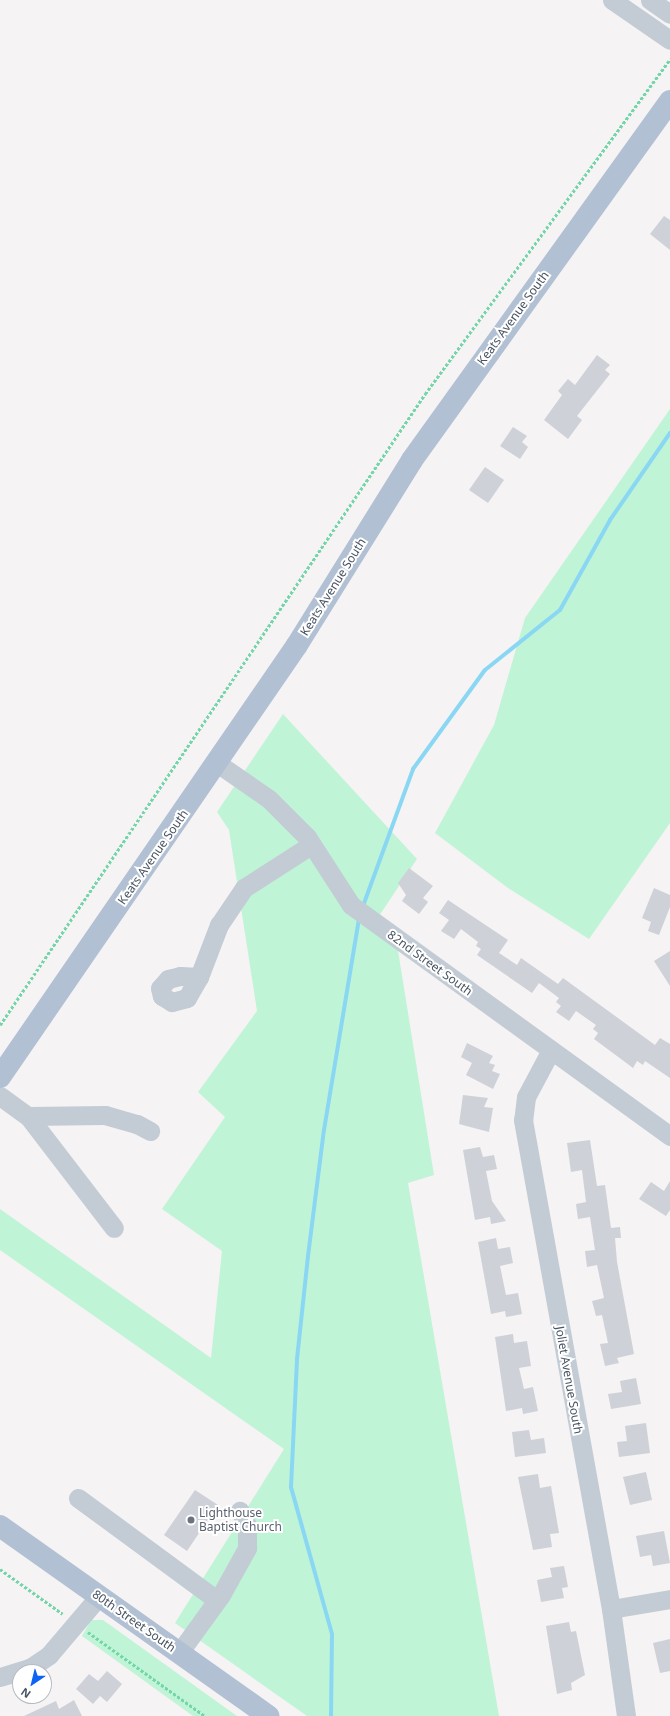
<!DOCTYPE html>
<html>
<head>
<meta charset="utf-8">
<style>
  body { margin:0 }
  #map { position:relative; width:670px; height:1716px; overflow:hidden; background:#f5f3f3; font-family:"Noto Sans",sans-serif }
  div>[style] { position:absolute }
  [style*='--x'] { left:calc(var(--x)*1px); top:calc(var(--y)*1px); width:calc(var(--w)*1px); rotate:calc(var(--a)*1deg) }
  .green>* { inset:0; background:#c0f4d7 }
  .stream>* { height:4px; margin:-2px; padding:0 2px; transform-origin:2px; border-radius:2px; background:#8ad7f4 }
  .building>* { inset:0; background:#ced1d8 }
  .path>* { height:2.5px; margin-top:-1.25px; transform-origin:0; background:repeating-linear-gradient(90deg,#74d5ab 0 3px,transparent 0 5px) }
  .minor>* { height:19px; margin:-9.5px; padding:0 9.5px; transform-origin:9.5px; border-radius:9.5px; background:#c3ccd5 }
  .major>* { height:22px; margin:-11px; padding:0 11px; transform-origin:11px; border-radius:11px; background:#b1c0d3 }
  .dots>* { width:11px; height:11px; translate:-50% -50%; box-sizing:border-box; border:2px solid #fff; border-radius:50% }
  span { translate:-50% -50%; white-space:nowrap; text-align:center; line-height:1.15; -webkit-text-stroke:4px #fff; paint-order:stroke }
  .street-label { font-size:12px; color:#485462 }
  .worship-label { font-size:12px; color:#5b616d }
  .left { translate:0 -50%; text-align:left }
  .north { position:absolute; left:12px; top:1664px; width:40px; height:40px; box-sizing:border-box; background:#fff; border:1px solid #b6bbc0; border-radius:50%; rotate:215deg; font-size:11px; font-weight:700; line-height:16px; text-align:center; color:#485462 }
  .north::after { content:''; display:block; margin:auto; width:14px; height:18px; background:#0c64f5; clip-path:polygon(50% 0,100% 100%,50% 72%,0 100%) }
</style>
</head>
<body>
<div id="map">
  <div class="green">
    <i style="clip-path:polygon(670px 409px,670px 823px,589px 939px,508px 888px,435px 833px,494px 725px,525px 618px)"></i>
    <i style="clip-path:polygon(283px 714px,417px 859px,375px 922px,396px 938px,434px 1175px,408px 1183px,499px 1716px,307px 1716px,175px 1623px,284px 1449px,0 1250px,0 1209px,211px 1358px,222px 1251px,162px 1209px,225px 1117px,198px 1092px,257px 1011px,229px 830px,217px 812px)"></i>
    <i style="clip-path:polygon(91px 1620px,103px 1620px,237px 1716px,193px 1716px,82px 1636px)"></i>
  </div>
  <div class="stream">
    <i style="--x:363;--y:906;--w:146;--a:-69.9"></i>
    <i style="--x:413;--y:769;--w:122;--a:-54"></i>
    <i style="--x:485;--y:670;--w:96;--a:-38.7"></i>
    <i style="--x:560;--y:610;--w:103;--a:-60.9"></i>
    <i style="--x:610;--y:520;--w:106;--a:-55.4"></i>
    <i style="--x:331;--y:1716;--w:82;--a:-89.3"></i>
    <i style="--x:332;--y:1634;--w:153;--a:-105.6"></i>
    <i style="--x:291;--y:1487;--w:128;--a:-87.3"></i>
    <i style="--x:297;--y:1359;--w:104;--a:-83.9"></i>
    <i style="--x:308;--y:1256;--w:127;--a:-82.8"></i>
    <i style="--x:324;--y:1130;--w:214;--a:-80.6"></i>
  </div>
  <div class="building">
    <i style="clip-path:polygon(664px 216px,670px 220px,670px 250px,650px 234px)"></i>
    <i style="clip-path:polygon(597px 355px,610px 365px,605px 370px,610px 374px,577px 416px,582px 420px,568px 439px,544px 420px,562px 395px,558px 391px,568px 379px,575px 385px)"></i>
    <i style="clip-path:polygon(513px 427px,527px 436px,522px 442px,528px 447px,520px 459px,500px 446px)"></i>
    <i style="clip-path:polygon(485px 467px,504px 480px,488px 503px,469px 490px)"></i>
    <i style="clip-path:polygon(409px 868px,433px 886px,423px 898px,428px 902px,419px 914px,402px 901px,406px 895px,398px 883px)"></i>
    <i style="clip-path:polygon(654px 888px,670px 895px,670px 907px,659px 935px,648px 931px,651px 922px,642px 918px)"></i>
    <i style="clip-path:polygon(448px 900px,508px 940px,499px 953px,517px 965px,521px 958px,558px 984px,563px 978px,655px 1045px,660px 1038px,670px 1044px,670px 1078px,645px 1061px,643px 1065px,637px 1061px,633px 1068px,621px 1059px,594px 1039px,598px 1033px,593px 1029px,596px 1025px,576px 1011px,569px 1021px,556px 1012px,561px 1006px,556px 1002px,559px 998px,539px 983px,532px 993px,477px 955px,481px 949px,476px 946px,478px 942px,461px 929px,454px 939px,441px 931px,449px 920px,439px 913px)"></i>
    <i style="clip-path:polygon(670px 951px,670px 986px,654px 961px)"></i>
    <i style="clip-path:polygon(467px 1043px,493px 1056px,489px 1063px,495px 1065px,492px 1071px,500px 1074px,493px 1089px,466px 1075px,472px 1063px,461px 1057px)"></i>
    <i style="clip-path:polygon(463px 1095px,488px 1098px,484px 1107px,493px 1108px,489px 1132px,459px 1124px)"></i>
    <i style="clip-path:polygon(590px 1140px,597px 1186px,605px 1185px,611px 1228px,620px 1227px,621px 1238px,615px 1238px,617px 1262px,634px 1354px,617px 1358px,619px 1363px,605px 1366px,600px 1344px,608px 1343px,602px 1315px,596px 1316px,592px 1301px,604px 1298px,597px 1265px,587px 1267px,585px 1251px,595px 1250px,590px 1217px,578px 1219px,576px 1204px,586px 1202px,582px 1170px,571px 1172px,567px 1143px)"></i>
    <i style="clip-path:polygon(480px 1147px,483px 1157px,494px 1155px,497px 1169px,486px 1171px,492px 1201px,506px 1221px,491px 1224px,490px 1217px,475px 1220px,463px 1150px)"></i>
    <i style="clip-path:polygon(670px 1181px,670px 1210px,666px 1216px,639px 1199px,651px 1182px,664px 1191px)"></i>
    <i style="clip-path:polygon(496px 1238px,498px 1249px,510px 1247px,513px 1263px,500px 1266px,506px 1295px,518px 1293px,522px 1314px,506px 1317px,505px 1311px,491px 1314px,478px 1242px)"></i>
    <i style="clip-path:polygon(513px 1334px,514px 1343px,527px 1341px,531px 1366px,519px 1368px,524px 1389px,533px 1387px,538px 1411px,523px 1414px,522px 1408px,506px 1411px,495px 1337px)"></i>
    <i style="clip-path:polygon(636px 1378px,641px 1404px,611px 1409px,608px 1394px,622px 1392px,620px 1381px)"></i>
    <i style="clip-path:polygon(646px 1423px,650px 1453px,619px 1457px,617px 1442px,627px 1441px,625px 1426px)"></i>
    <i style="clip-path:polygon(529px 1430px,531px 1440px,544px 1438px,546px 1453px,515px 1457px,512px 1432px)"></i>
    <i style="clip-path:polygon(646px 1472px,652px 1500px,630px 1505px,623px 1477px)"></i>
    <i style="clip-path:polygon(538px 1474px,540px 1488px,551px 1486px,559px 1533px,550px 1534px,552px 1547px,533px 1550px,518px 1477px)"></i>
    <i style="clip-path:polygon(195px 1490px,218px 1505px,187px 1551px,164px 1535px)"></i>
    <i style="clip-path:polygon(664px 1531px,670px 1563px,653px 1566px,651px 1555px,640px 1557px,636px 1536px)"></i>
    <i style="clip-path:polygon(564px 1566px,568px 1587px,562px 1588px,564px 1598px,541px 1602px,537px 1580px,552px 1577px,550px 1568px)"></i>
    <i style="clip-path:polygon(569px 1622px,571px 1632px,576px 1631px,585px 1675px,571px 1683px,572px 1690px,557px 1694px,546px 1626px)"></i>
    <i style="clip-path:polygon(670px 1639px,670px 1671px,660px 1673px,653px 1643px)"></i>
    <i style="clip-path:polygon(107px 1671px,122px 1684px,107px 1702px,100px 1696px,93px 1704px,76px 1689px,89px 1674px,98px 1681px)"></i>
    <i style="clip-path:polygon(74px 1700px,82px 1716px,24px 1716px,56px 1701px,59px 1709px)"></i>
  </div>
  <div class="path">
    <i style="--x:0;--y:1025;--w:761;--a:-56.04"></i>
    <i style="--x:425;--y:394;--w:415;--a:-53.8"></i>
    <i style="--x:0;--y:1569;--w:77;--a:35.5"></i>
    <i style="--x:88;--y:1632;--w:144;--a:35.7"></i>
  </div>
  <div class="minor">
    <i style="--x:612;--y:0;--w:70;--a:34.6"></i>
    <i style="--x:650;--y:0;--w:24;--a:35"></i>
    <i style="--x:217;--y:763;--w:63;--a:34.7"></i>
    <i style="--x:269;--y:799;--w:54;--a:45"></i>
    <i style="--x:307;--y:837;--w:81;--a:57.1"></i>
    <i style="--x:351;--y:905;--w:394;--a:35.9"></i>
    <i style="--x:180;--y:976;--w:19;--a:3"></i>
    <i style="--x:199;--y:977;--w:24;--a:120"></i>
    <i style="--x:187;--y:998;--w:16;--a:165"></i>
    <i style="--x:172;--y:1002;--w:12;--a:-149"></i>
    <i style="--x:162;--y:996;--w:8;--a:-104"></i>
    <i style="--x:160;--y:988;--w:12;--a:-48"></i>
    <i style="--x:168;--y:979;--w:12;--a:-14"></i>
    <i style="--x:199;--y:977;--w:56;--a:-69"></i>
    <i style="--x:219;--y:925;--w:45;--a:-56"></i>
    <i style="--x:244;--y:888;--w:80;--a:-32.7"></i>
    <i style="--x:551;--y:1050;--w:53;--a:118"></i>
    <i style="--x:526;--y:1097;--w:23;--a:97"></i>
    <i style="--x:523;--y:1120;--w:497;--a:79.8"></i>
    <i style="--x:611;--y:1609;--w:108;--a:82"></i>
    <i style="--x:0;--y:1096;--w:34;--a:36"></i>
    <i style="--x:28;--y:1116;--w:77;--a:-0.7"></i>
    <i style="--x:105;--y:1115;--w:33;--a:16"></i>
    <i style="--x:137;--y:1124;--w:15;--a:28"></i>
    <i style="--x:28;--y:1116;--w:141;--a:52.5"></i>
    <i style="--x:78;--y:1498;--w:172;--a:36.3"></i>
    <i style="--x:611;--y:1609;--w:60;--a:-9.6"></i>
    <i style="--x:179;--y:1653;--w:72;--a:-54.1"></i>
    <i style="--x:221;--y:1595;--w:54;--a:-61"></i>
    <i style="--x:247;--y:1548;--w:23;--a:-90"></i>
    <i style="--x:247;--y:1525;--w:16;--a:-117"></i>
    <i style="--x:0;--y:1677;--w:31;--a:-17"></i>
    <i style="--x:30;--y:1668;--w:23;--a:-34"></i>
    <i style="--x:49;--y:1655;--w:77;--a:-49.7"></i>
  </div>
  <div class="major">
    <i style="--x:0;--y:1077;--w:524;--a:-55.49"></i>
    <i style="--x:297;--y:645;--w:218;--a:-58.1"></i>
    <i style="--x:412;--y:460;--w:442;--a:-54.3"></i>
    <i style="--x:0;--y:1526;--w:329;--a:35.3"></i>
  </div>
  <div class="dots">
    <i style="left:191px;top:1520px;background:#6b7280"></i>
  </div>
  <div class="street-label">
    <span style="left:513px;top:318px;rotate:-54deg">Keats Avenue South</span>
    <span style="left:333px;top:587px;rotate:-58deg">Keats Avenue South</span>
    <span style="left:153px;top:857px;rotate:-55deg">Keats Avenue South</span>
    <span style="left:430px;top:963px;rotate:36deg">82nd Street South</span>
    <span style="left:569px;top:1380px;rotate:80deg">Joliet Avenue South</span>
    <span style="left:134px;top:1621px;rotate:35deg">80th Street South</span>
  </div>
  <div class="worship-label">
    <span class="left" style="left:199px;top:1520px">Lighthouse<br>Baptist Church</span>
  </div>
  <div class="north">N</div>
</div>
</body>
</html>
